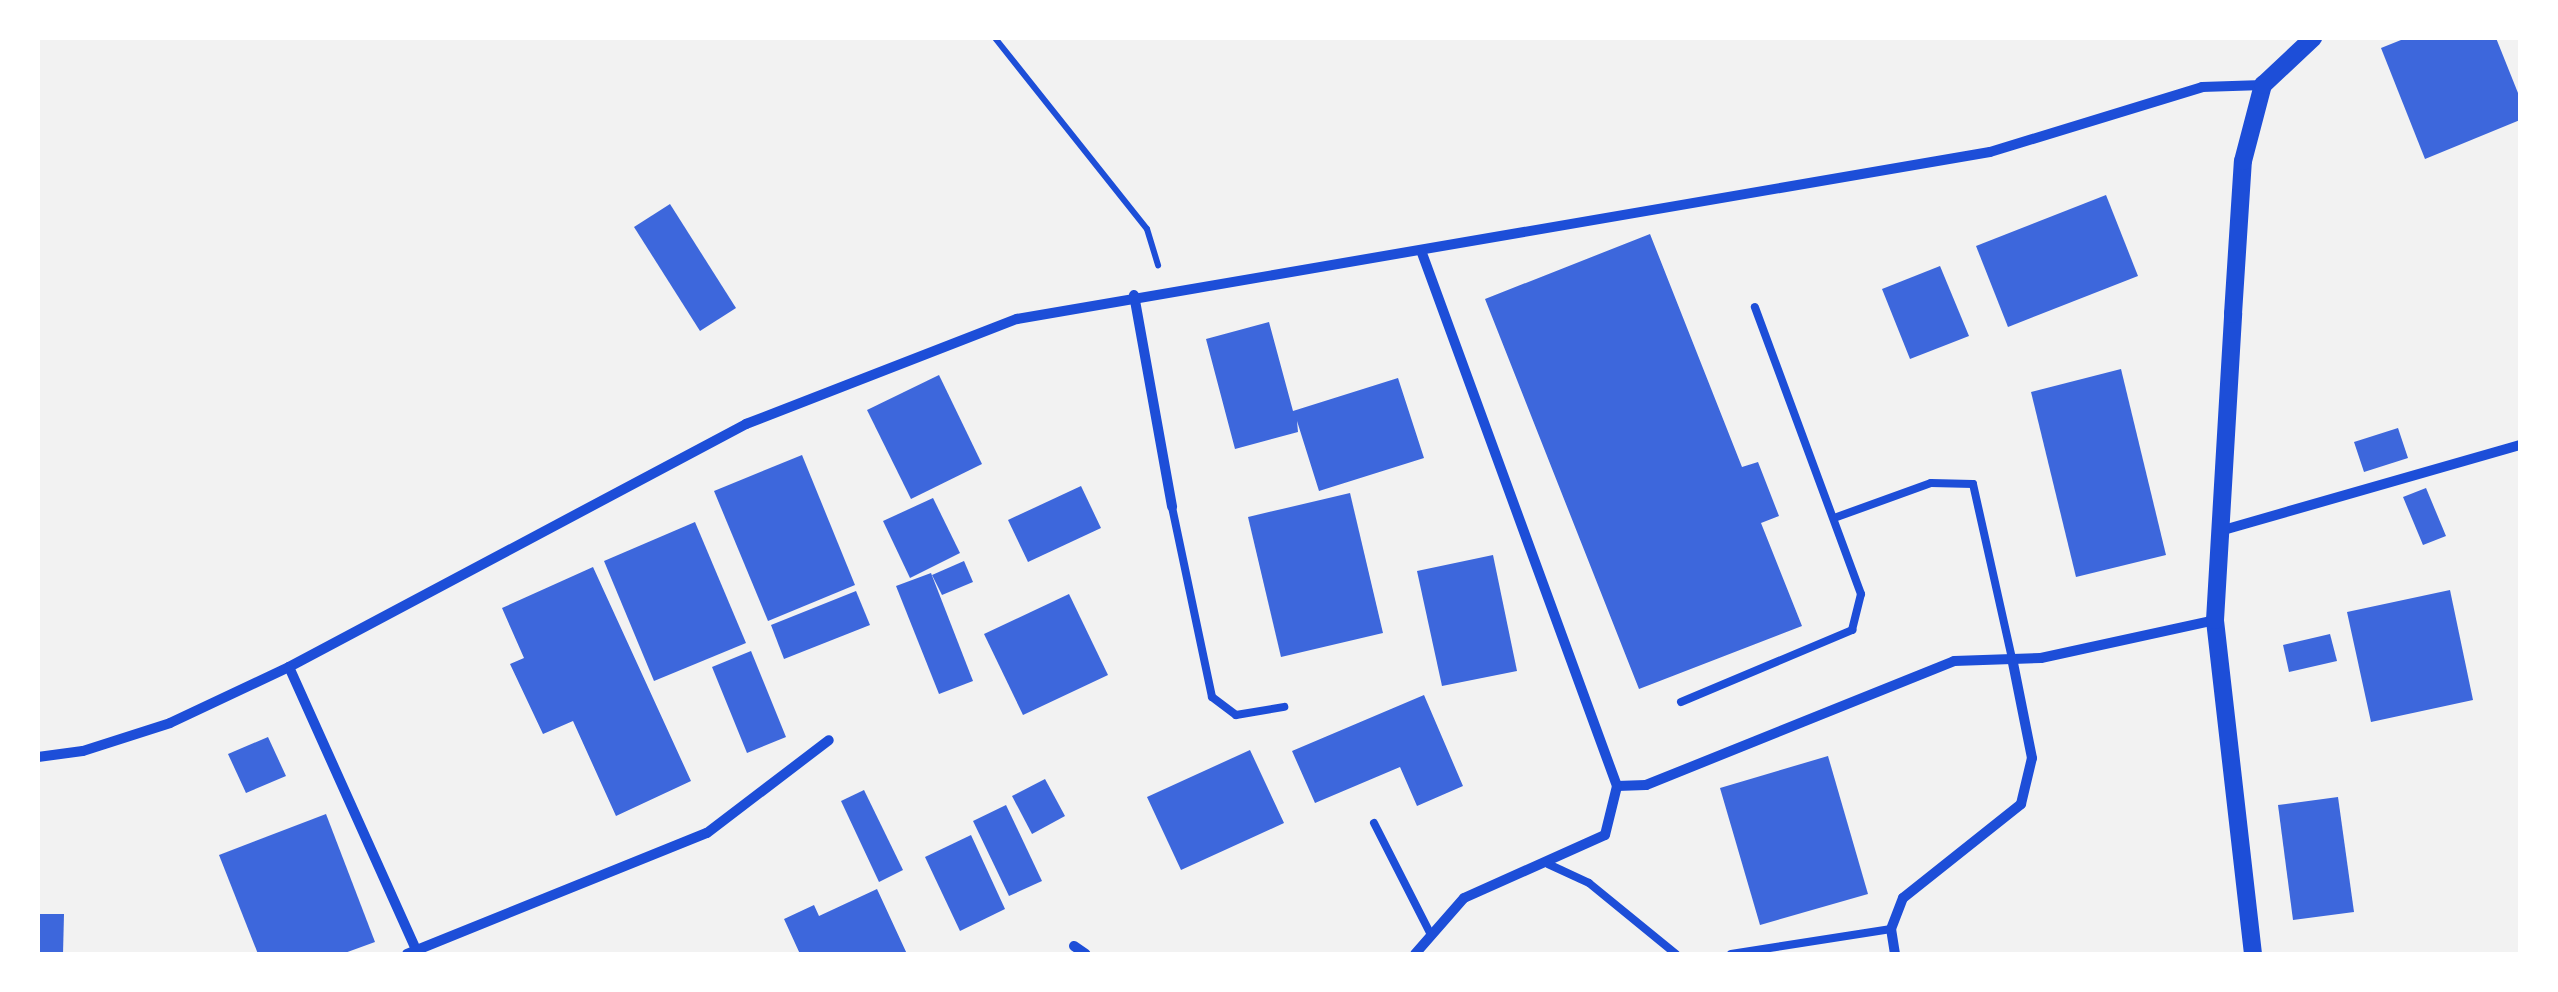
<!DOCTYPE html>
<html>
<head>
<meta charset="utf-8">
<style>
  body { margin:0 }
  #map { position:relative; width:2558px; height:992px; overflow:hidden; background:#f2f2f2; font-family:Poppins,sans-serif }
  div>[style] { position:absolute }
  [style*='--x'] { left:calc(var(--x)*1px); top:calc(var(--y)*1px); width:calc(var(--w)*1px); rotate:calc(var(--a)*1deg) }
  .building>* { inset:0; background:#3d67dc }
  .path>* { height:6px; margin:-3px; padding:0 3px; transform-origin:3px; border-radius:3px; background:#1d4ed8 }
  .service>* { height:8px; margin:-4px; padding:0 4px; transform-origin:4px; border-radius:4px; background:#1d4ed8 }
  .minor>* { height:10px; margin:-5px; padding:0 5px; transform-origin:5px; border-radius:5px; background:#1d4ed8 }
  .tertiary>* { height:18px; margin:-9px; padding:0 9px; transform-origin:9px; border-radius:9px; background:#1d4ed8 }
  span { translate:-50% -50%; white-space:nowrap; text-align:center; line-height:1.15; -webkit-text-stroke:10px #fff; paint-order:stroke }
  .frame { position:absolute; inset:0; border:40px solid #fff; pointer-events:none }
</style>
</head>
<body>
<div id="map">
  <div class="building">
    <i style="clip-path:polygon(2406px 38px,2496px 38px,2520px 98px,2520px 120px,2425px 159px,2381px 48px)"></i>
    <i style="clip-path:polygon(2106px 195px,2138px 276px,2008px 327px,1976px 246px)"></i>
    <i style="clip-path:polygon(670px 204px,736px 308px,700px 331px,634px 227px)"></i>
    <i style="clip-path:polygon(1650px 234px,1742px 467px,1758px 462px,1779px 516px,1761px 523px,1802px 626px,1639px 689px,1485px 299px)"></i>
    <i style="clip-path:polygon(1940px 266px,1969px 336px,1910px 359px,1882px 289px)"></i>
    <i style="clip-path:polygon(1269px 322px,1293px 411px,1398px 378px,1424px 458px,1319px 491px,1297px 421px,1298px 432px,1235px 449px,1206px 339px)"></i>
    <i style="clip-path:polygon(2121px 369px,2166px 555px,2076px 577px,2031px 392px)"></i>
    <i style="clip-path:polygon(939px 375px,982px 464px,911px 499px,867px 410px)"></i>
    <i style="clip-path:polygon(2398px 428px,2408px 458px,2364px 472px,2354px 442px)"></i>
    <i style="clip-path:polygon(802px 455px,855px 585px,768px 621px,714px 491px)"></i>
    <i style="clip-path:polygon(1081px 486px,1101px 528px,1028px 562px,1008px 520px)"></i>
    <i style="clip-path:polygon(2426px 488px,2446px 536px,2423px 545px,2403px 497px)"></i>
    <i style="clip-path:polygon(1350px 493px,1383px 633px,1281px 657px,1248px 517px)"></i>
    <i style="clip-path:polygon(933px 498px,960px 553px,910px 578px,883px 521px)"></i>
    <i style="clip-path:polygon(695px 522px,746px 643px,654px 681px,604px 561px)"></i>
    <i style="clip-path:polygon(1493px 555px,1517px 671px,1442px 686px,1417px 571px)"></i>
    <i style="clip-path:polygon(964px 561px,973px 582px,942px 595px,932px 575px)"></i>
    <i style="clip-path:polygon(593px 567px,691px 781px,616px 816px,573px 721px,543px 734px,510px 664px,524px 658px,502px 608px)"></i>
    <i style="clip-path:polygon(931px 573px,973px 681px,939px 694px,896px 586px)"></i>
    <i style="clip-path:polygon(2450px 590px,2473px 700px,2371px 722px,2347px 612px)"></i>
    <i style="clip-path:polygon(856px 591px,870px 625px,784px 659px,771px 625px)"></i>
    <i style="clip-path:polygon(1069px 594px,1108px 675px,1023px 715px,984px 634px)"></i>
    <i style="clip-path:polygon(2330px 634px,2337px 661px,2289px 672px,2283px 645px)"></i>
    <i style="clip-path:polygon(751px 651px,786px 737px,747px 753px,712px 667px)"></i>
    <i style="clip-path:polygon(1424px 695px,1463px 786px,1417px 806px,1400px 767px,1315px 803px,1292px 751px)"></i>
    <i style="clip-path:polygon(268px 737px,286px 776px,246px 793px,228px 754px)"></i>
    <i style="clip-path:polygon(1250px 750px,1284px 823px,1181px 870px,1147px 797px)"></i>
    <i style="clip-path:polygon(1828px 756px,1868px 894px,1760px 925px,1720px 788px)"></i>
    <i style="clip-path:polygon(1045px 779px,1065px 816px,1032px 834px,1012px 796px)"></i>
    <i style="clip-path:polygon(864px 790px,903px 870px,879px 882px,841px 801px)"></i>
    <i style="clip-path:polygon(2338px 797px,2354px 912px,2293px 920px,2278px 805px)"></i>
    <i style="clip-path:polygon(1006px 805px,1042px 881px,1009px 896px,973px 821px)"></i>
    <i style="clip-path:polygon(326px 814px,375px 942px,342px 954px,258px 954px,219px 855px)"></i>
    <i style="clip-path:polygon(971px 835px,1005px 909px,960px 931px,925px 857px)"></i>
    <i style="clip-path:polygon(877px 889px,907px 954px,800px 954px,784px 919px,814px 905px,819px 916px)"></i>
    <i style="clip-path:polygon(38px 914px,64px 914px,63px 954px,38px 954px)"></i>
  </div>
  <div class="path">
    <i style="--x:995;--y:38;--w:244;--a:51.5"></i>
    <i style="--x:1147;--y:229;--w:38;--a:73"></i>
  </div>
  <div class="service">
    <i style="--x:1172;--y:507;--w:194;--a:78.1"></i>
    <i style="--x:1212;--y:697;--w:30;--a:37"></i>
    <i style="--x:1236;--y:715;--w:49;--a:-9.5"></i>
    <i style="--x:1834;--y:518;--w:103;--a:-19.8"></i>
    <i style="--x:1931;--y:483;--w:42;--a:1.4"></i>
    <i style="--x:1973;--y:484;--w:178;--a:77.4"></i>
    <i style="--x:1681;--y:702;--w:186;--a:-22.8"></i>
    <i style="--x:1852;--y:630;--w:37;--a:-76"></i>
    <i style="--x:1861;--y:594;--w:306;--a:-110.3"></i>
    <i style="--x:1374;--y:823;--w:126;--a:63"></i>
    <i style="--x:1548;--y:864;--w:45;--a:24.9"></i>
    <i style="--x:1589;--y:883;--w:112;--a:39.2"></i>
    <i style="--x:1731;--y:954;--w:162;--a:-8.9"></i>
  </div>
  <div class="minor">
    <i style="--x:1134;--y:295;--w:215;--a:79.8"></i>
    <i style="--x:2220;--y:531;--w:312;--a:-16"></i>
    <i style="--x:289;--y:667;--w:315;--a:65.8"></i>
    <i style="--x:38;--y:757;--w:45;--a:-7.6"></i>
    <i style="--x:83;--y:751;--w:91;--a:-17.8"></i>
    <i style="--x:170;--y:723;--w:132;--a:-25.2"></i>
    <i style="--x:289;--y:667;--w:518;--a:-28"></i>
    <i style="--x:746;--y:424;--w:291;--a:-21.2"></i>
    <i style="--x:1017;--y:319;--w:987;--a:-9.74"></i>
    <i style="--x:1990;--y:152;--w:222;--a:-17"></i>
    <i style="--x:2202;--y:87;--w:61;--a:-1.9"></i>
    <i style="--x:1617;--y:786;--w:29;--a:-2"></i>
    <i style="--x:1646;--y:785;--w:332;--a:-21.9"></i>
    <i style="--x:1954;--y:661;--w:87;--a:-2"></i>
    <i style="--x:2041;--y:658;--w:178;--a:-12.3"></i>
    <i style="--x:1074;--y:946;--w:14;--a:34"></i>
    <i style="--x:407;--y:954;--w:323;--a:-22"></i>
    <i style="--x:707;--y:833;--w:153;--a:-37.3"></i>
    <i style="--x:1415;--y:954;--w:74;--a:-48.8"></i>
    <i style="--x:1464;--y:898;--w:154;--a:-24.1"></i>
    <i style="--x:1605;--y:835;--w:50;--a:-76.2"></i>
    <i style="--x:1617;--y:786;--w:568;--a:-110.1"></i>
    <i style="--x:1895;--y:954;--w:25;--a:-99"></i>
    <i style="--x:1891;--y:929;--w:33;--a:-69"></i>
    <i style="--x:1903;--y:898;--w:151;--a:-38.5"></i>
    <i style="--x:2021;--y:804;--w:47;--a:-76.6"></i>
    <i style="--x:2032;--y:758;--w:102;--a:-101.3"></i>
  </div>
  <div class="tertiary">
    <i style="--x:2253;--y:954;--w:336;--a:-96.5"></i>
    <i style="--x:2215;--y:620;--w:307;--a:-86.6"></i>
    <i style="--x:2233;--y:314;--w:153;--a:-86.3"></i>
    <i style="--x:2243;--y:161;--w:79;--a:-75.3"></i>
    <i style="--x:2263;--y:85;--w:69;--a:-43.2"></i>
  </div>
  <div class="frame"></div>
</div>
</body>
</html>
